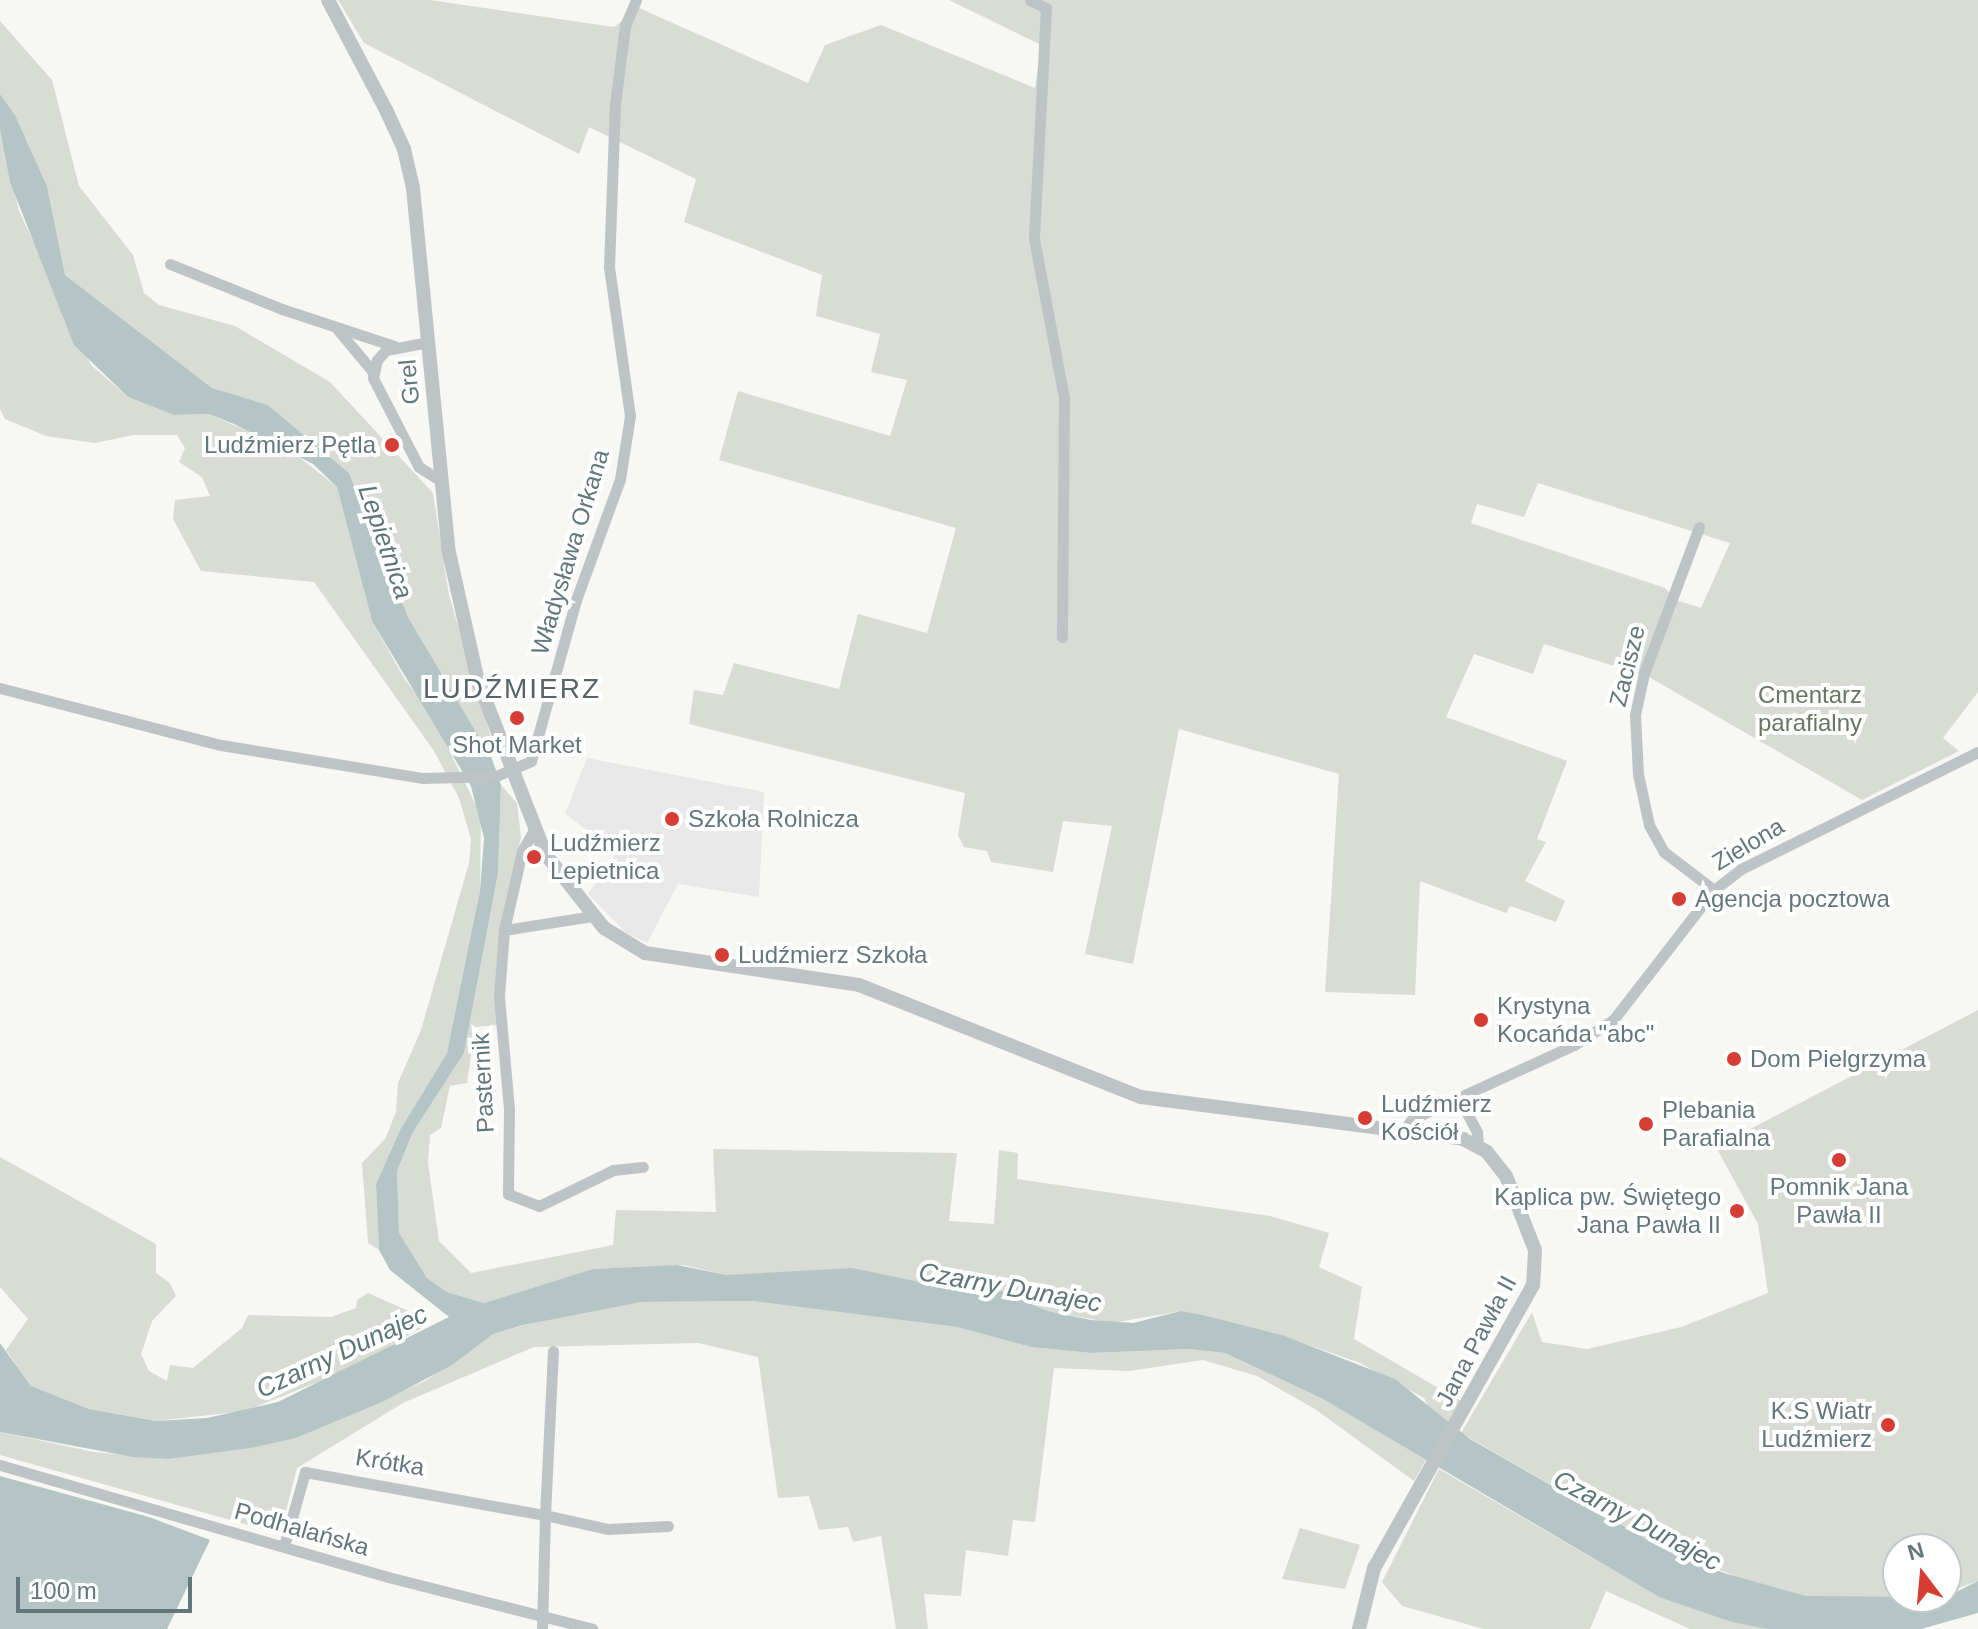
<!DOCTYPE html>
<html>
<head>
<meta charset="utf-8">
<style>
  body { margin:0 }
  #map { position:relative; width:1978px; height:1629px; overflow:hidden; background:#f7f7f4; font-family:Helvetica,sans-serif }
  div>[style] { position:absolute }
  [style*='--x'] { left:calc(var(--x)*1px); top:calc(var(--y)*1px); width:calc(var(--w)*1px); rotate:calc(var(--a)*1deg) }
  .built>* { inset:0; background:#e8e8e8 }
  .green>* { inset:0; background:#d8dcd4 }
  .water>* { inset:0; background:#b5c4c5 }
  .minor>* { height:11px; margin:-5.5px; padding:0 5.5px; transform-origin:5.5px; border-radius:5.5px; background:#bec4c6 }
  .tertiary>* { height:14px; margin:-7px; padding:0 7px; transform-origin:7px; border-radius:7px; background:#bec4c6 }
  .dots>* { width:22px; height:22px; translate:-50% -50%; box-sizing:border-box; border:4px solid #fff; border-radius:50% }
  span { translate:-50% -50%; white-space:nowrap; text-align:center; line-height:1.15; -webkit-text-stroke:8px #fff; paint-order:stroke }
  .street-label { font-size:24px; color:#64777d }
  .poi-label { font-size:24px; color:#64777d }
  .right { translate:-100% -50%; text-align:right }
  .left { translate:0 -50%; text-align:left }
  .park-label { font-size:24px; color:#697663 }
  .water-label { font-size:26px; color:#5f7678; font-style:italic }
  .quarter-label { font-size:28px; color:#566469; letter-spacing:2px }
  .north { position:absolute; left:1882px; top:1533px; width:80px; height:80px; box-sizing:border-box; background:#fff; border:2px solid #c1c9cb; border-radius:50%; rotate:344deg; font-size:22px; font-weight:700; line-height:32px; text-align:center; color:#64777d }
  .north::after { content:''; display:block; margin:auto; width:28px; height:36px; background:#d63d35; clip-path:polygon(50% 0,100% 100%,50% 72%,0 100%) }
  .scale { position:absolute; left:16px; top:1577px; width:176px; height:36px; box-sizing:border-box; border:4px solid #64777d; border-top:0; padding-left:10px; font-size:24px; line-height:28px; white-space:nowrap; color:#64777d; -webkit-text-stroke:6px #fff; paint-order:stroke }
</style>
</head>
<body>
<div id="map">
  <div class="built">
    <i style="clip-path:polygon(587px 758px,764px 792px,759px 897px,678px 884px,647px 943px,626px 933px,588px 894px,617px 852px,565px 814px)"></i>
  </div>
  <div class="green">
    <i style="clip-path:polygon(evenodd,338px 0,430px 0,614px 27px,639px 8px,808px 83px,825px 45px,881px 25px,1035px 88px,1041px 45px,949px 0,1978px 0,1978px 692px,1943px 738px,1959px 751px,1862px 800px,1649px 677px,1544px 644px,1533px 674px,1474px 654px,1446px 717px,1567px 761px,1537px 839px,1546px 842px,1525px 881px,1565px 901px,1556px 922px,1510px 906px,1506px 913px,1420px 881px,1415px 995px,1325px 992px,1339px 774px,1179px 729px,1133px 964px,1085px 954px,1112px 826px,1063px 821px,1053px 872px,991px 862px,987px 851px,964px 847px,958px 835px,965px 793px,689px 724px,694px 690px,723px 695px,734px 663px,839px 689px,858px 614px,927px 633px,956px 528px,719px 460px,738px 391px,890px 436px,907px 380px,871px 372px,880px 334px,816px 316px,822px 275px,684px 222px,696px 179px,589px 127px,579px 154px,364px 43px,338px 0,1538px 483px,1730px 543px,1701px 608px,1676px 600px,1665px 588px,1471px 523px,1477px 504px,1524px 517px,1538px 483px)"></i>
    <i style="clip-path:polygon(0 21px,52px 80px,79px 186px,133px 255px,144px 293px,159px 305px,235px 326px,330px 382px,433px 493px,449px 595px,493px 744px,492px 759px,408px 617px,349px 473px,268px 405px,212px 388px,65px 275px,47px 186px,15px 115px,0 94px)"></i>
    <i style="clip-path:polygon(0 129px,19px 211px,91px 365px,128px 397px,174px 415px,209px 414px,290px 450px,337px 487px,372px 621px,404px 678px,433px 717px,481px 816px,480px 891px,463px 983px,447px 1053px,400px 1130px,376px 1184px,379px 1250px,368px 1243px,362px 1163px,385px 1139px,396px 1112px,398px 1083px,421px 1030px,469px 863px,471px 839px,459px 798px,434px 751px,314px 582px,201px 571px,173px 519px,175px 500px,210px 496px,202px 477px,179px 462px,185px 448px,177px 435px,133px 435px,95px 443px,46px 436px,5px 419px,0 409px)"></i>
    <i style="clip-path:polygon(501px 785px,517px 803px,521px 837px,503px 915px,497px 1025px,475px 1027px,467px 1083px,450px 1086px,441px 1128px,430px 1135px,428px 1163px,439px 1241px,471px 1273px,613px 1245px,616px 1210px,716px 1212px,713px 1149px,957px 1153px,949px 1221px,994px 1224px,999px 1150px,1018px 1153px,1017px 1179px,1270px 1216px,1329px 1233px,1319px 1267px,1362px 1287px,1354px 1339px,1461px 1401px,1448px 1424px,1432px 1414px,1424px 1398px,1360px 1363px,1274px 1333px,1181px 1311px,1112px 1323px,1048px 1311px,1008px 1293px,727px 1275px,684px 1265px,594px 1269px,484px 1303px,447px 1292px,427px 1278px,399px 1234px,397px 1171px,413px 1132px,464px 1053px,498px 873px)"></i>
    <i style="clip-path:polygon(1978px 1010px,1978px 1581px,1946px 1593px,1946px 1549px,1898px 1549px,1898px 1597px,1918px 1597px,1873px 1598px,1806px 1596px,1769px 1589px,1662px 1548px,1461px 1433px,1532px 1312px,1542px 1342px,1587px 1349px,1681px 1327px,1768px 1293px,1758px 1224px,1716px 1147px)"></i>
    <i style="clip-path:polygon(0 1157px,156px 1244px,156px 1273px,170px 1283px,176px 1296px,152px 1321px,141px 1354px,149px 1371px,167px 1381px,170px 1365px,193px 1368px,242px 1328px,248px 1315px,331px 1317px,356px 1308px,357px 1300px,368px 1293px,413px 1313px,427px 1325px,350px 1369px,245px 1411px,156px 1421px,89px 1409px,31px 1386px,6px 1350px,28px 1319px,0 1287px)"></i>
    <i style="clip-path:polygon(753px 1301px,957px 1327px,1031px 1347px,1091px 1353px,1189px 1349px,1225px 1353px,1321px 1398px,1426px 1460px,1414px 1481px,1315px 1409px,1257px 1376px,1203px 1360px,1129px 1371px,1054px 1368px,1035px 1522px,1013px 1520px,1008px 1556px,966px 1550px,961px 1596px,924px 1594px,928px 1629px,896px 1629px,881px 1536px,853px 1542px,848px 1527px,819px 1530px,809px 1496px,778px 1498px,758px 1357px,698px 1343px,534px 1347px,403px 1403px,297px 1468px,280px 1534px,0 1455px,0 1432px,94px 1452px,168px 1459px,296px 1438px,425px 1381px,493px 1334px,578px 1310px,641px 1302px)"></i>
    <i style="clip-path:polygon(1439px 1469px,1659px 1597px,1768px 1629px,1690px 1629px,1606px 1591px,1590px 1629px,1484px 1629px,1402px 1606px,1382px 1582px)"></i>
    <i style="clip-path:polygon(1300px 1528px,1360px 1545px,1345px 1589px,1282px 1579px)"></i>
  </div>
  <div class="water">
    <i style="clip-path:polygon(0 94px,15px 115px,47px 186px,65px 275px,212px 388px,268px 405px,349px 473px,408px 617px,492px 759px,501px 785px,498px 873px,464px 1053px,413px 1132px,397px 1171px,399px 1233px,427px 1278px,447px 1292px,484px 1303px,593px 1269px,677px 1265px,727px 1275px,852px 1268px,973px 1293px,1001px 1291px,1048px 1311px,1091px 1320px,1133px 1323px,1181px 1311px,1202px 1315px,1282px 1335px,1395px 1379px,1470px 1439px,1662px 1548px,1724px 1573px,1806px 1596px,1946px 1597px,1978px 1581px,1978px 1613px,1921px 1629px,1768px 1629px,1732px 1622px,1659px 1597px,1321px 1398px,1225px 1353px,1189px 1349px,1091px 1353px,1031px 1347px,957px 1327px,753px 1301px,641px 1302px,523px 1325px,493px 1334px,452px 1365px,384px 1401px,296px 1438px,250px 1448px,168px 1459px,133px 1457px,0 1432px,0 1343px,31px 1386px,89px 1409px,156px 1421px,207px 1418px,278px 1402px,449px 1317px,390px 1270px,379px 1250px,376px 1184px,400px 1130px,447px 1053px,480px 891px,484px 838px,471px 786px,372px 621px,337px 487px,313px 464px,234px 424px,209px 414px,174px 415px,128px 397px,74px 345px,10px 182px,0 129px)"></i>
    <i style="clip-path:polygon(0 1476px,149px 1517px,210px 1540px,167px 1629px,0 1629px)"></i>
  </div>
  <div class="minor">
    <i style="--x:1030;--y:0;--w:18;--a:27"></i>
    <i style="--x:1046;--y:8;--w:231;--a:93"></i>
    <i style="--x:1034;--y:239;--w:162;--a:79.3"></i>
    <i style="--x:1064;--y:398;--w:239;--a:90.5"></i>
    <i style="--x:170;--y:264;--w:121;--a:21.9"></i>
    <i style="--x:282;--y:309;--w:118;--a:18.3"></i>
    <i style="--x:338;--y:330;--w:56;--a:50.1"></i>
    <i style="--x:428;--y:342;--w:43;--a:169.2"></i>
    <i style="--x:386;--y:350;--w:13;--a:132"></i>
    <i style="--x:377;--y:360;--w:18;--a:103"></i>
    <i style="--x:373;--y:378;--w:100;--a:62.7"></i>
    <i style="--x:419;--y:467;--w:25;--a:32"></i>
    <i style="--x:1699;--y:527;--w:156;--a:110.6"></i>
    <i style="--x:1644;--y:673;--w:43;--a:102.1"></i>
    <i style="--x:1635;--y:715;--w:59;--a:87.1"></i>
    <i style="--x:1638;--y:774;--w:52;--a:77.8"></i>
    <i style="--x:1649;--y:825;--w:31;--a:61"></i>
    <i style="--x:1664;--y:852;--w:63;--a:37.2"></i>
    <i style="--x:0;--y:688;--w:228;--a:14.5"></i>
    <i style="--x:221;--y:745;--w:205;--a:9.3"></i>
    <i style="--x:423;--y:778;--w:73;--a:-1.6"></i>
    <i style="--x:496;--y:776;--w:38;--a:-23"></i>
    <i style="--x:531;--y:761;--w:167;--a:-74.4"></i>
    <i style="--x:576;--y:600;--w:129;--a:-70"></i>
    <i style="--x:620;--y:479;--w:64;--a:-81"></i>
    <i style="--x:630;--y:416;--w:150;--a:-98"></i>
    <i style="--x:609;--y:267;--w:163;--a:-87.9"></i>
    <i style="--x:615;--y:104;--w:79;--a:-82.7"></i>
    <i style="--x:625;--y:26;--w:28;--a:-67"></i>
    <i style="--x:534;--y:830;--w:24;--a:120"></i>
    <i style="--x:522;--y:851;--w:81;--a:102.8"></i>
    <i style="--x:504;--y:930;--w:67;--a:94.3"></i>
    <i style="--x:499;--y:997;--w:111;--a:84.9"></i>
    <i style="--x:509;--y:1108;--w:86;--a:90.7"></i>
    <i style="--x:508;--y:1194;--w:33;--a:21"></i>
    <i style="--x:539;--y:1206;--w:82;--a:-25.9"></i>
    <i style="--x:613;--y:1170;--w:30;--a:-6"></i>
    <i style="--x:504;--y:930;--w:89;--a:-9"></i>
    <i style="--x:1459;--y:1098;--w:38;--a:62"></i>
    <i style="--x:1477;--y:1132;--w:14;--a:86"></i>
    <i style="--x:1403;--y:1131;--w:15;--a:-53"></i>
    <i style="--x:1412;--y:1119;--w:178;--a:-24.6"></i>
    <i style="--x:1574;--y:1045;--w:46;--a:-32.7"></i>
    <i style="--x:1613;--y:1020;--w:165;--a:-52.2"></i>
    <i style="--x:1714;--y:890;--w:34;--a:-38"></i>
    <i style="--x:1741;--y:869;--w:264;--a:-26.3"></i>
    <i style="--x:553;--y:1351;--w:164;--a:92.8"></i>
    <i style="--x:545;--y:1515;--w:65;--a:12.5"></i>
    <i style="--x:608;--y:1529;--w:60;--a:-2.9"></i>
    <i style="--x:0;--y:1465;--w:404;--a:16.1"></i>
    <i style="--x:388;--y:1577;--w:211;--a:14.2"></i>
    <i style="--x:284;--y:1546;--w:77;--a:-74.2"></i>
    <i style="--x:305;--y:1472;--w:244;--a:10.2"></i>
    <i style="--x:545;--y:1515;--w:114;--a:91.5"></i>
  </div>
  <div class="tertiary">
    <i style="--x:328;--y:0;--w:127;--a:62.2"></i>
    <i style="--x:387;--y:112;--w:41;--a:65.3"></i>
    <i style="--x:404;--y:149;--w:40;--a:77"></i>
    <i style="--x:413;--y:188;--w:362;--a:84.4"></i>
    <i style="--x:448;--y:548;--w:136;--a:77.3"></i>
    <i style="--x:478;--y:681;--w:187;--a:68.7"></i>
    <i style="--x:546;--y:855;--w:93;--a:51.5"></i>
    <i style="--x:604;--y:928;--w:48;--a:31.4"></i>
    <i style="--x:645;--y:953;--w:216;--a:8.5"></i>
    <i style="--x:859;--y:985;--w:303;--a:21.7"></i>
    <i style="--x:1141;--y:1097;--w:325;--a:7.4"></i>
    <i style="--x:1463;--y:1139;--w:27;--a:28"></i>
    <i style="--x:1487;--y:1152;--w:31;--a:52"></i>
    <i style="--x:1506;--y:1176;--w:79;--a:68.6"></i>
    <i style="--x:1535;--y:1250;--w:35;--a:93"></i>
    <i style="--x:1533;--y:1285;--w:325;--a:119.3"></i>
    <i style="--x:1374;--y:1568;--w:63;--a:103.8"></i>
  </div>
  <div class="dots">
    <i style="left:392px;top:445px;background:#d63d35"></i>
    <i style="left:517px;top:718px;background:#d63d35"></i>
    <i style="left:672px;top:819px;background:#d63d35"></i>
    <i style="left:534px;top:857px;background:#d63d35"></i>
    <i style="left:1679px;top:899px;background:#d63d35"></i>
    <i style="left:722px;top:955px;background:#d63d35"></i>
    <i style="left:1481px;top:1020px;background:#d63d35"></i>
    <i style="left:1734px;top:1059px;background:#d63d35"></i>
    <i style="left:1365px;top:1118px;background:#d63d35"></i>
    <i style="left:1646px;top:1124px;background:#d63d35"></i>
    <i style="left:1839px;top:1160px;background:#d63d35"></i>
    <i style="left:1737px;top:1211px;background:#d63d35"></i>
    <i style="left:1888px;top:1425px;background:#d63d35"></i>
  </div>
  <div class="street-label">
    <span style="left:409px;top:382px;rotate:-95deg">Grel</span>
    <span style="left:570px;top:552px;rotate:-73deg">Władysława Orkana</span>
    <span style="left:1627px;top:666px;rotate:-76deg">Zacisze</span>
    <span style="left:1748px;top:844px;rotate:-31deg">Zielona</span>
    <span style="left:483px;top:1083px;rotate:-93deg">Pasternik</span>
    <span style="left:1476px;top:1341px;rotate:-62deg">Jana Pawła II</span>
    <span style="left:390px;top:1462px;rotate:9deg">Krótka</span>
    <span style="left:302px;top:1529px;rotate:16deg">Podhalańska</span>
  </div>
  <div class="poi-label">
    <span class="right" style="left:376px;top:445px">Ludźmierz Pętla</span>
    <span style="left:517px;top:745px">Shot Market</span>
    <span class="left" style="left:688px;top:819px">Szkoła Rolnicza</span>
    <span class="left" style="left:550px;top:857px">Ludźmierz<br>Lepietnica</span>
    <span class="left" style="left:1695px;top:899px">Agencja pocztowa</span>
    <span class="left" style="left:738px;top:955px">Ludźmierz Szkoła</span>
    <span class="left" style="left:1497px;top:1020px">Krystyna<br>Kocańda "abc"</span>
    <span class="left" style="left:1750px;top:1059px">Dom Pielgrzyma</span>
    <span class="left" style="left:1381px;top:1118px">Ludźmierz<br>Kościół</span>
    <span class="left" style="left:1662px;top:1124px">Plebania<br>Parafialna</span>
    <span style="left:1839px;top:1201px">Pomnik Jana<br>Pawła II</span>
    <span class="right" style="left:1721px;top:1211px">Kaplica pw. Świętego<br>Jana Pawła II</span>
    <span class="right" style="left:1872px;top:1425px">K.S Wiatr<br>Ludźmierz</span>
  </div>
  <div class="park-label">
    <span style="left:1810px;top:709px">Cmentarz<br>parafialny</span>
  </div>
  <div class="water-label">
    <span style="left:385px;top:542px;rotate:71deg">Lepietnica</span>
    <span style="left:1010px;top:1288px;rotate:10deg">Czarny Dunajec</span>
    <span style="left:342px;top:1352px;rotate:-25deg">Czarny Dunajec</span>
    <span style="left:1637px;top:1521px;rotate:28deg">Czarny Dunajec</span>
  </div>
  <div class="quarter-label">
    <span style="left:512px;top:689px">LUDŹMIERZ</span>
  </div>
  <div class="north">N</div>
  <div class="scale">100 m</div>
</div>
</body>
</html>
